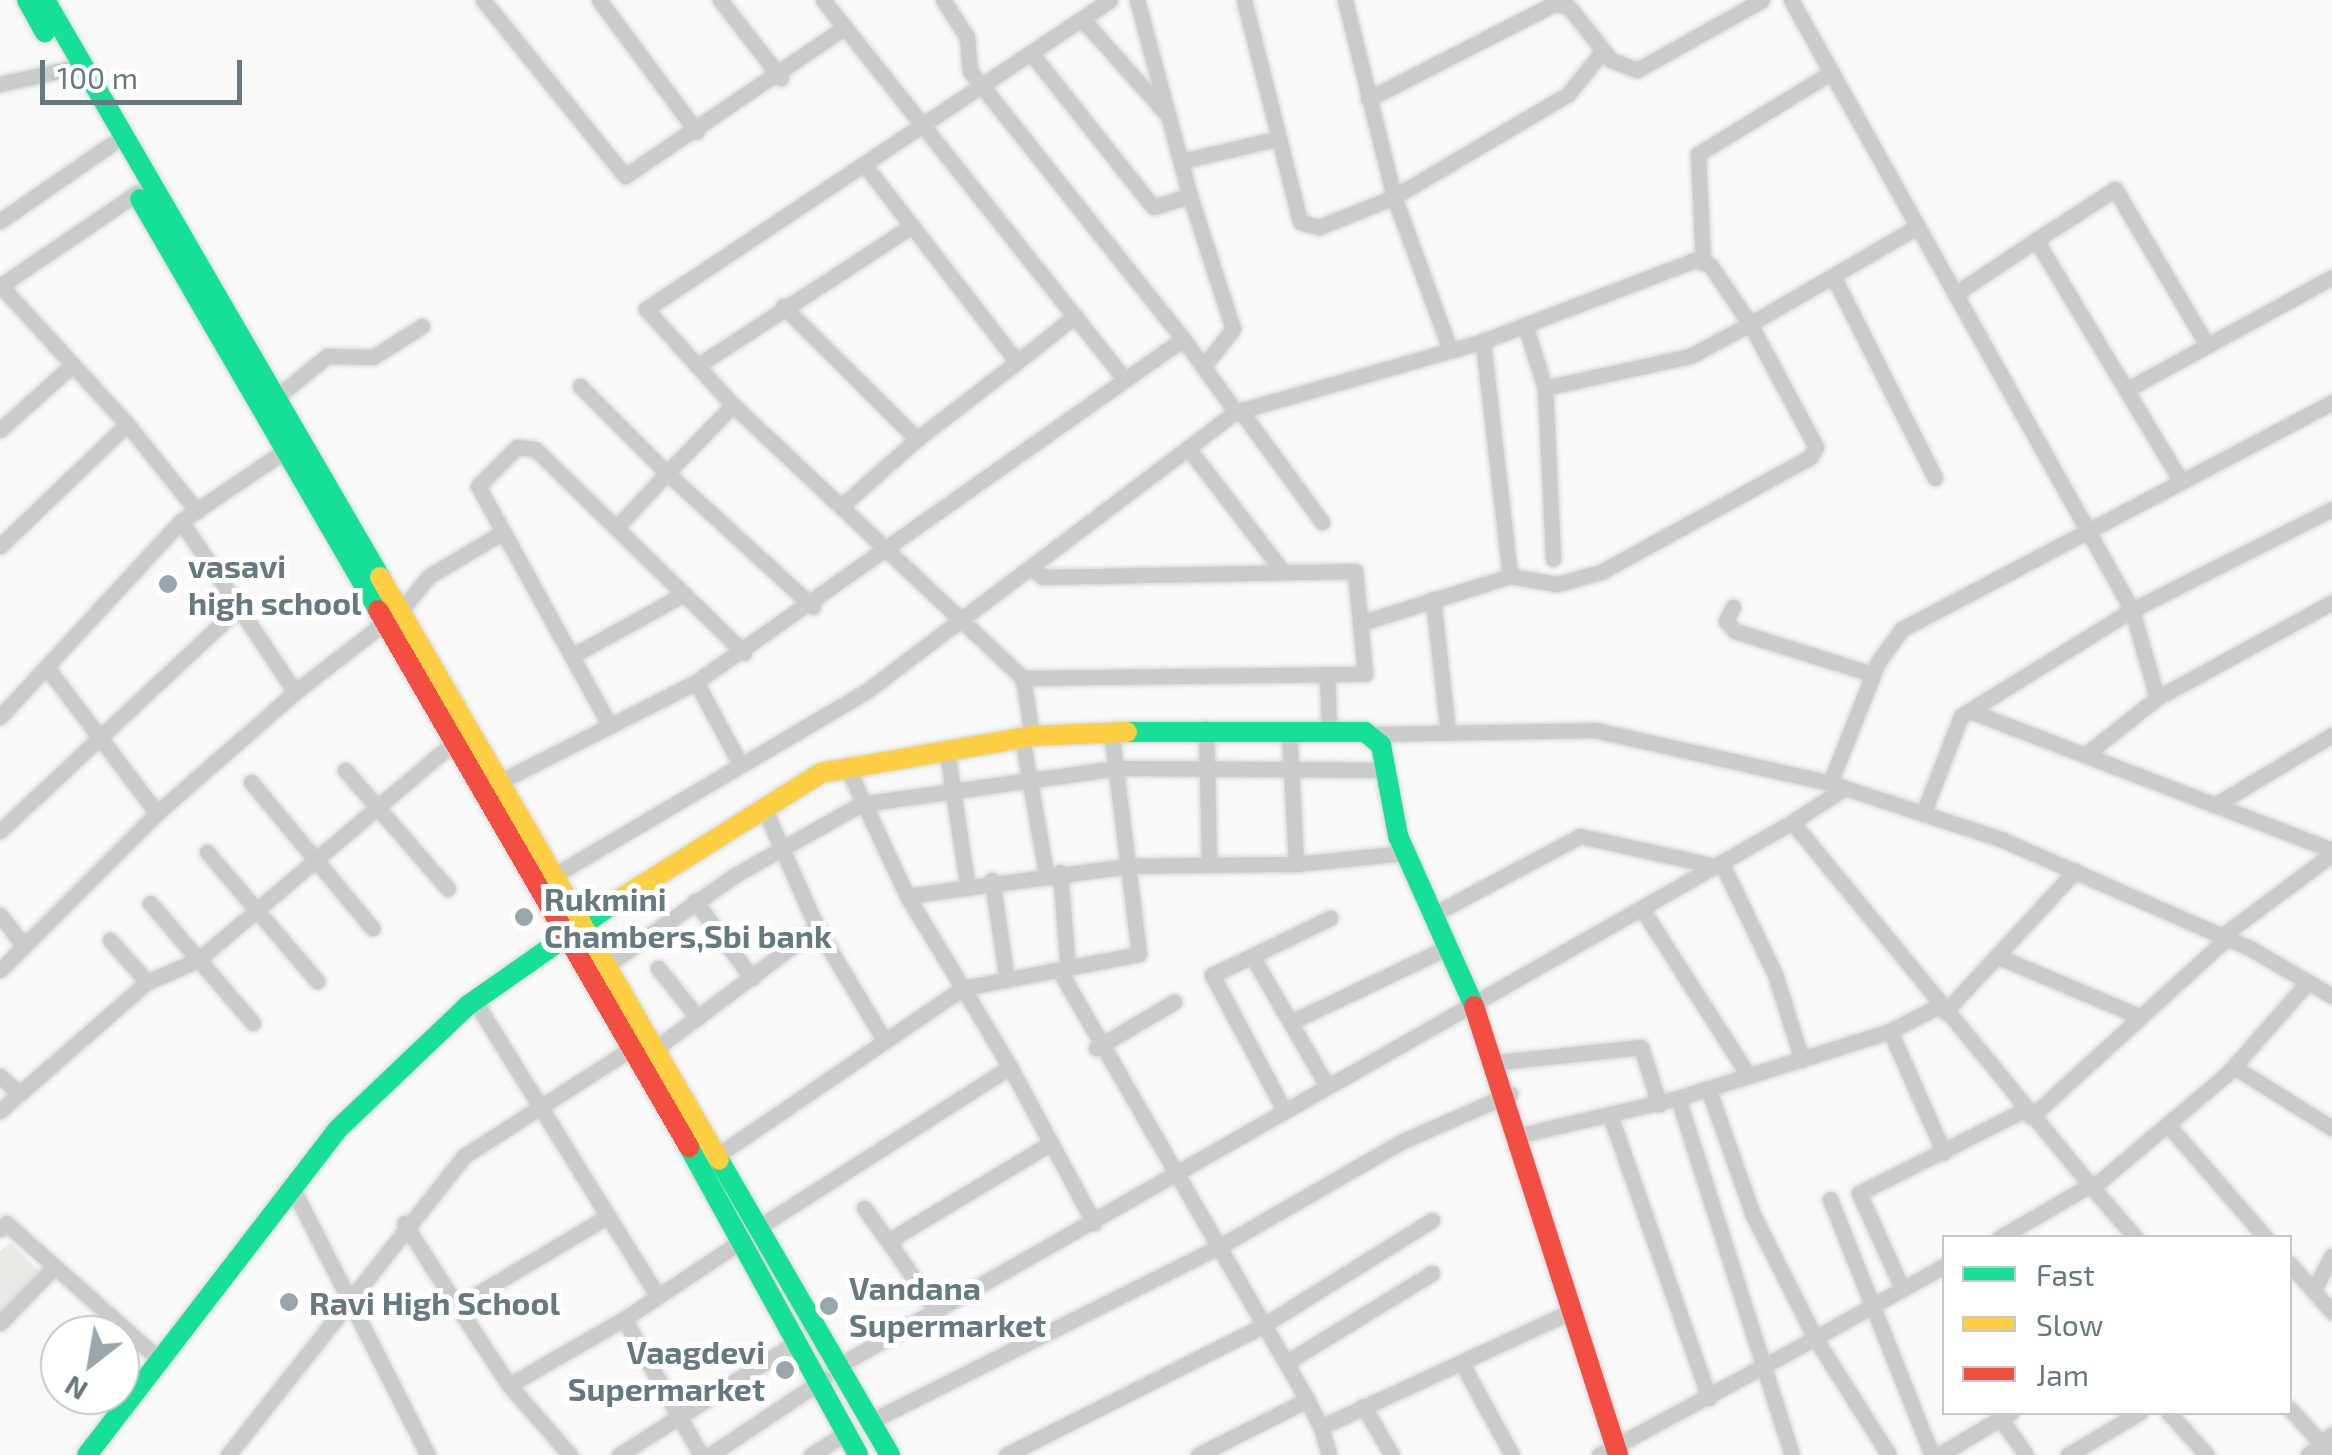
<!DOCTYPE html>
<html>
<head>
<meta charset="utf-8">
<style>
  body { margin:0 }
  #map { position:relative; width:2332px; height:1455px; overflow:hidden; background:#f9f9f9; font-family:"Exo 2",sans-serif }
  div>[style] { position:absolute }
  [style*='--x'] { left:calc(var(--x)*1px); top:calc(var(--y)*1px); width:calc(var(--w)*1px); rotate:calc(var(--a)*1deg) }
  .green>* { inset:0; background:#e8eae6 }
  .roads { filter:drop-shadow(0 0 2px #d4d5d6) drop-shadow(0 0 2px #d4d5d6) }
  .street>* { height:15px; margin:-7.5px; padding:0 7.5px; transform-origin:7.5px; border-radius:7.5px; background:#cacccc }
  .fast>* { height:20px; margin:-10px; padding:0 10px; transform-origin:10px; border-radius:10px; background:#16e098 }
  .slow>* { height:20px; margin:-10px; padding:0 10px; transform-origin:10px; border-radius:10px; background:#ffcf43 }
  .jam>* { height:20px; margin:-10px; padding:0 10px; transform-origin:10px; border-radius:10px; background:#f24e42 }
  .dots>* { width:28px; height:28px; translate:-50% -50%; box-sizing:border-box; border:5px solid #fff; border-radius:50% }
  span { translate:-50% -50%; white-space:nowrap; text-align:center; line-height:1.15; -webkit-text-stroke:10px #fff; paint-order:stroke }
  .poi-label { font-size:32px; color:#667981; font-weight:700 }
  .left { translate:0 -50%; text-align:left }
  .right { translate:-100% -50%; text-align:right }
  .legend { position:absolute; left:1942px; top:1235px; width:350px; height:180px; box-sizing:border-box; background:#fff; border:2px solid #c2c9cd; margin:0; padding:12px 18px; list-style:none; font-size:30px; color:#667981 }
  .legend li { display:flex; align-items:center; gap:20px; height:50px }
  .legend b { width:50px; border:2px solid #c2c9cd }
  .north { position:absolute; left:40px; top:1315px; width:100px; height:100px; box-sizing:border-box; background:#fff; border:2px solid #c2c9cd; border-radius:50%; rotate:211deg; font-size:28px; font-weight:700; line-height:40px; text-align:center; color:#667981 }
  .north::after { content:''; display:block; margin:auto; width:35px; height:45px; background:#99a6ab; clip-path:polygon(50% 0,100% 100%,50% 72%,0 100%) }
  .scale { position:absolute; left:40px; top:60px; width:202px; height:45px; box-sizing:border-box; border:5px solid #667981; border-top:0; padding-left:12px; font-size:30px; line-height:35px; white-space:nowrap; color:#667981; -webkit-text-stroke:8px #fff; paint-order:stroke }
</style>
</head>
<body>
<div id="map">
  <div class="green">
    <i style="clip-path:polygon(10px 1242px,41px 1273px,0 1315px,0 1252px)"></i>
  </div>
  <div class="roads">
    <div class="street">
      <i style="--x:483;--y:0;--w:226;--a:51.1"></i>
      <i style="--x:625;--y:176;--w:266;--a:-34.1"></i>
      <i style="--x:599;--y:0;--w:164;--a:53.4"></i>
      <i style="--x:720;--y:0;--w:99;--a:52"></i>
      <i style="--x:823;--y:0;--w:484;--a:51.5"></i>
      <i style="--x:943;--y:0;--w:44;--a:57"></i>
      <i style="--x:967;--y:37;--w:34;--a:85"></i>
      <i style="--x:970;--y:71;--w:342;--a:51.5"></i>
      <i style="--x:1137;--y:0;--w:203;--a:74.9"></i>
      <i style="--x:1244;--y:0;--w:229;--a:75.8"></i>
      <i style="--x:1300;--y:222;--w:20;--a:15"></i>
      <i style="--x:1319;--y:227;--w:81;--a:-21.8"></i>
      <i style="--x:1394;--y:197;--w:203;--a:-104"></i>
      <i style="--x:1791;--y:0;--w:699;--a:60.79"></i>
      <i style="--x:2132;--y:610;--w:91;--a:74.1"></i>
      <i style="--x:1082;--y:19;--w:125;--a:48.3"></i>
      <i style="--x:1031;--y:53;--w:196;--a:51.6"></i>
      <i style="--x:1153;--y:207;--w:39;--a:-17"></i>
      <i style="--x:1190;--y:196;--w:140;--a:72.1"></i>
      <i style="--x:1233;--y:329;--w:48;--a:128.3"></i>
      <i style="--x:0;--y:84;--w:69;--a:-12.6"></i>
      <i style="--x:1368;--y:99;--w:209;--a:-27.1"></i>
      <i style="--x:1554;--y:4;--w:14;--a:8"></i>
      <i style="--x:1568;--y:6;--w:69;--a:51.5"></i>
      <i style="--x:1611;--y:60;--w:28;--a:21"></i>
      <i style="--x:1637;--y:70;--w:143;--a:-29.2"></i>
      <i style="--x:1181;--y:161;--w:98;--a:-13"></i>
      <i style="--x:0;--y:221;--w:134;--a:-34.6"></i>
      <i style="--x:2036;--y:240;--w:94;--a:-32.8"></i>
      <i style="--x:2115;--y:189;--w:181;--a:59.5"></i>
      <i style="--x:1703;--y:261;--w:107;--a:-92.7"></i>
      <i style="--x:1698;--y:154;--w:157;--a:-31.5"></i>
      <i style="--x:1834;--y:278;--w:224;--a:63.2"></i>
      <i style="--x:0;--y:285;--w:188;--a:47.6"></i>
      <i style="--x:0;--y:286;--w:166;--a:-34.2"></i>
      <i style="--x:1955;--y:294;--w:97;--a:-33.7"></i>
      <i style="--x:2036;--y:240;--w:281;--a:59"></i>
      <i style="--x:783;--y:306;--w:189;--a:44.8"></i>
      <i style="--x:917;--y:439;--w:126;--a:-37.6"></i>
      <i style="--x:1017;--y:362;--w:249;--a:-127.7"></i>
      <i style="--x:1525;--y:325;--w:66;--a:72.4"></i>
      <i style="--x:1545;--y:388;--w:171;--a:87.3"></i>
      <i style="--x:1449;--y:347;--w:160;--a:-110.1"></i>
      <i style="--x:1394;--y:197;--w:202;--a:-30.6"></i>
      <i style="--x:1568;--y:94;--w:55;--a:-50.9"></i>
      <i style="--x:1017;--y:362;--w:74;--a:-38.4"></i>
      <i style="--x:697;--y:366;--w:257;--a:-33.1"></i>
      <i style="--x:580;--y:386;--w:123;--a:45"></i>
      <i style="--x:667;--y:473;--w:95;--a:-45.9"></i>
      <i style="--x:733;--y:405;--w:130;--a:-132.2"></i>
      <i style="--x:646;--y:309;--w:557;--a:-33.66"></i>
      <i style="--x:2126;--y:390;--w:235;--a:-28.7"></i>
      <i style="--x:278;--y:396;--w:63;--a:-39.2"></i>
      <i style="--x:327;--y:356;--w:46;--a:1.2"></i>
      <i style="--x:373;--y:357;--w:58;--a:-32.3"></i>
      <i style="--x:733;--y:405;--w:398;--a:43.3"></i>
      <i style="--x:1023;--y:678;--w:59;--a:81.2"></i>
      <i style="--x:1240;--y:410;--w:139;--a:53.8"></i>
      <i style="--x:0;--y:430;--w:94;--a:-42"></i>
      <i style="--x:1188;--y:448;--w:156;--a:52.5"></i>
      <i style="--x:845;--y:503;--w:96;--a:-41.6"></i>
      <i style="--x:181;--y:521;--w:206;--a:56.3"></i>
      <i style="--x:295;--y:692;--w:135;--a:-37.8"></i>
      <i style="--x:402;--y:609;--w:43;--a:-50.7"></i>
      <i style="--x:429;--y:576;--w:86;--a:-30.7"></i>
      <i style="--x:617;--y:527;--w:74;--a:-47.2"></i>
      <i style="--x:667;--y:473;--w:198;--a:42.5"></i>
      <i style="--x:0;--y:546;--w:176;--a:-43.8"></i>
      <i style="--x:127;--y:424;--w:112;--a:51.2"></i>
      <i style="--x:1510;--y:576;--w:48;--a:9.7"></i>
      <i style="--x:1557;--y:584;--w:46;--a:-15.3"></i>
      <i style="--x:1601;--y:572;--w:239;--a:-28.8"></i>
      <i style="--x:1810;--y:457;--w:12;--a:-59"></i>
      <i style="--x:1816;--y:447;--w:140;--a:-118.2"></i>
      <i style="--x:1750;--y:324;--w:191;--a:-30.2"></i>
      <i style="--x:684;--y:594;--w:84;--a:44.5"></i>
      <i style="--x:1433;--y:599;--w:134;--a:83.6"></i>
      <i style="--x:1733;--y:607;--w:16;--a:117"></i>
      <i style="--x:1726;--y:621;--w:13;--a:48"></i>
      <i style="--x:1735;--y:631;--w:144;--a:17.4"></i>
      <i style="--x:1361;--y:623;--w:156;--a:-17.5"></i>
      <i style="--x:1510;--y:576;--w:237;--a:-96.6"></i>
      <i style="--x:572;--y:656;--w:128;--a:-29"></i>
      <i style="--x:684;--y:594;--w:208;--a:-135.8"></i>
      <i style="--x:535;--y:449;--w:18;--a:-174"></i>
      <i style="--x:517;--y:447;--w:55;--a:135"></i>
      <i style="--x:478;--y:486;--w:272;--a:61.2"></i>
      <i style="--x:48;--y:669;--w:181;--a:52.9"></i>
      <i style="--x:157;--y:813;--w:184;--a:-41.2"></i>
      <i style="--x:1327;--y:674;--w:55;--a:87.9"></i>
      <i style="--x:1023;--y:678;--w:342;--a:-0.7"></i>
      <i style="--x:1365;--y:674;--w:103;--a:-95.5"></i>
      <i style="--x:1355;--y:571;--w:312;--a:178.9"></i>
      <i style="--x:1043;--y:577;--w:16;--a:-142"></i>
      <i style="--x:696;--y:682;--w:596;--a:-35.16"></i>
      <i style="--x:1183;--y:339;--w:90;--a:54"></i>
      <i style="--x:1970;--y:711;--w:388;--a:21"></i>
      <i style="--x:0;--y:717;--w:267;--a:-47.3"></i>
      <i style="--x:181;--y:521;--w:123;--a:-34.1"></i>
      <i style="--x:1206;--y:728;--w:135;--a:88.7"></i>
      <i style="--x:1111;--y:730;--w:137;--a:82.9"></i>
      <i style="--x:1128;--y:866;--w:168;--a:-0.7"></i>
      <i style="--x:1296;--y:864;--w:134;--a:-93"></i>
      <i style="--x:1373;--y:734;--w:222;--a:-1"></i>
      <i style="--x:1595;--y:730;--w:241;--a:12.7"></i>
      <i style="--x:1830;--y:783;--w:182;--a:18.2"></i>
      <i style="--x:2003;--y:840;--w:273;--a:23.7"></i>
      <i style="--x:2253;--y:950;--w:91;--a:30.2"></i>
      <i style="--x:1022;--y:737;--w:138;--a:80"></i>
      <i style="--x:947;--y:752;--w:133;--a:81.3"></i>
      <i style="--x:2085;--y:755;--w:92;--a:-38.4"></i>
      <i style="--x:2157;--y:698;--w:200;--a:-28.7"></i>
      <i style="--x:846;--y:765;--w:145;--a:65"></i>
      <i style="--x:907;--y:896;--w:108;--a:58.7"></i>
      <i style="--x:963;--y:988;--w:179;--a:-10.9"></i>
      <i style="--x:1139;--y:954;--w:89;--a:-97.1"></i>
      <i style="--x:1128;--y:866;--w:223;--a:172.3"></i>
      <i style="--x:345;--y:770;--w:157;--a:49.1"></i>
      <i style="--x:503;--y:780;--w:216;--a:-26.9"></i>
      <i style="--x:696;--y:682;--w:93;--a:61.8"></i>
      <i style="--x:251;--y:782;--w:190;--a:50.3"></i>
      <i style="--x:1830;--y:783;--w:130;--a:-68.4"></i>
      <i style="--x:1878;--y:662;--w:41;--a:-54"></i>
      <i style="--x:1902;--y:629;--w:486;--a:-27.8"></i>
      <i style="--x:2215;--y:805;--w:136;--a:-30.9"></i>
      <i style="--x:763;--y:806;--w:133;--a:66.1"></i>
      <i style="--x:817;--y:928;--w:131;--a:59.1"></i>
      <i style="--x:1923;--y:814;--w:105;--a:-68.8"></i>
      <i style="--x:1961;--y:716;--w:201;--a:-31.8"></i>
      <i style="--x:2132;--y:610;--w:224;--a:-26.8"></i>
      <i style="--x:1792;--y:822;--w:63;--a:-32.7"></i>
      <i style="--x:0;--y:831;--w:326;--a:-43.1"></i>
      <i style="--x:207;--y:852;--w:170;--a:49.5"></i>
      <i style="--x:1721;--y:862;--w:124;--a:64.3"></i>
      <i style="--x:1775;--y:974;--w:90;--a:72.6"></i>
      <i style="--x:1296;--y:864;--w:109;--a:-5.8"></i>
      <i style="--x:1060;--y:872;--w:97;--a:85.3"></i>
      <i style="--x:558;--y:873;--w:355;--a:-30.5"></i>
      <i style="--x:864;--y:693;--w:466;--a:-37.1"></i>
      <i style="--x:1236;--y:412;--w:257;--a:-16"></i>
      <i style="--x:1483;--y:341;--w:227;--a:-20.9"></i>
      <i style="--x:1695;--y:260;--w:16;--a:18"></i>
      <i style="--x:1710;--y:265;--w:71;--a:55.9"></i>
      <i style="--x:1750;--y:324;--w:68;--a:151.9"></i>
      <i style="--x:1690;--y:356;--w:148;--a:167.6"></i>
      <i style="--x:992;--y:880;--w:101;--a:81.5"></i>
      <i style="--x:695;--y:901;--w:96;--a:53.5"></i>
      <i style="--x:150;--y:903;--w:158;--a:49.4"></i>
      <i style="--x:1642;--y:909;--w:198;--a:57.4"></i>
      <i style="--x:0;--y:915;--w:36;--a:52"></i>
      <i style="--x:1432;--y:915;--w:168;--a:-28.1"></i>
      <i style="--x:1580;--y:836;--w:138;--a:12.5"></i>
      <i style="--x:2222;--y:936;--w:137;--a:-36.7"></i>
      <i style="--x:110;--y:940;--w:56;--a:48.6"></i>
      <i style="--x:1252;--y:956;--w:87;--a:-26"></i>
      <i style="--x:1999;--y:957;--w:149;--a:22.9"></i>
      <i style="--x:658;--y:968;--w:64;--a:51.3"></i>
      <i style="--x:601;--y:969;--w:164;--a:-35"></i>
      <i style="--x:735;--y:875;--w:145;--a:-29.4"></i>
      <i style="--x:861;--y:804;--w:259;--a:-8"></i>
      <i style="--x:1117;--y:768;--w:269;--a:0.4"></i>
      <i style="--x:0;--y:970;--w:222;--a:-45"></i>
      <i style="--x:1059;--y:970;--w:496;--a:60"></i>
      <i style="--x:474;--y:1000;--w:254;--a:58.2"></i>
      <i style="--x:1939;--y:1006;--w:55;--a:153"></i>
      <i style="--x:1890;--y:1031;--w:133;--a:66.1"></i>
      <i style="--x:1945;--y:1012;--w:192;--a:-47.3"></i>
      <i style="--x:1291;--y:1022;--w:174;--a:-25.5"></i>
      <i style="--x:1096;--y:1048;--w:91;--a:-30.5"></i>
      <i style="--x:655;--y:1049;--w:202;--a:-36.8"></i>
      <i style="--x:1499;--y:1062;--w:143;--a:-6"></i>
      <i style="--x:1641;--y:1047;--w:60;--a:72.5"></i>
      <i style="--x:1010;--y:1067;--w:86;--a:61.7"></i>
      <i style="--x:2234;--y:1067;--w:115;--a:31.9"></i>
      <i style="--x:0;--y:1076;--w:26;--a:43"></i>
      <i style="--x:19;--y:1094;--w:170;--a:-41.2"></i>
      <i style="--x:147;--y:982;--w:56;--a:-23.3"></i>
      <i style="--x:198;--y:960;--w:335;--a:-40.4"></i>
      <i style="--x:1708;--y:1088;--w:135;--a:70.5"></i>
      <i style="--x:1753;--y:1215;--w:138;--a:63.2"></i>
      <i style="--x:1815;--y:1338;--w:148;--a:-29.2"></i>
      <i style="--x:1678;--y:1098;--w:375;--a:72.3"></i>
      <i style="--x:1283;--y:1108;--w:151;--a:-118.1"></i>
      <i style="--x:1212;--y:975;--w:44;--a:-25.4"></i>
      <i style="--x:1252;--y:956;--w:148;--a:60"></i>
      <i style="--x:0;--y:1111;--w:25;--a:-42"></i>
      <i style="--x:1610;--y:1115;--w:300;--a:70.7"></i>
      <i style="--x:2031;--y:1117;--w:265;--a:-42.4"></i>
      <i style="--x:2168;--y:1125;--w:150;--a:49.1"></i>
      <i style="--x:1521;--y:1135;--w:161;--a:-13.3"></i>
      <i style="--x:1678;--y:1098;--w:222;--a:-17.5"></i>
      <i style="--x:718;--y:1155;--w:297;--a:-34.3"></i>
      <i style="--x:963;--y:988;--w:92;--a:59.3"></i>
      <i style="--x:1010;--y:1067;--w:296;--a:147.5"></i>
      <i style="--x:2092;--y:1188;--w:178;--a:-40.2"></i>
      <i style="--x:2228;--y:1073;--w:121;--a:-48.7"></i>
      <i style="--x:295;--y:1193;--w:294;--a:63.1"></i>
      <i style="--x:1830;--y:1199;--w:276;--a:68.3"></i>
      <i style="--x:864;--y:1208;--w:41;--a:54"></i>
      <i style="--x:888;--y:1241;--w:190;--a:-31"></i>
      <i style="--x:1051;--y:1143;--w:91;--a:61.7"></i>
      <i style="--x:404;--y:1223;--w:98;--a:57.4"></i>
      <i style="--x:0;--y:1229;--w:8;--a:-45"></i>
      <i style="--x:6;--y:1223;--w:208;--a:41.7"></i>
      <i style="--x:1999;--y:1238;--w:105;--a:-30.2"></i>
      <i style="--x:2090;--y:1185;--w:70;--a:49"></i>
      <i style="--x:888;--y:1241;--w:86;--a:55.4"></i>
      <i style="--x:2290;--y:1264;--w:64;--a:48.8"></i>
      <i style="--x:1902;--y:1288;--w:104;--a:-114.4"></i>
      <i style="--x:1859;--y:1193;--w:187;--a:-26.7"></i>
      <i style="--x:2313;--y:1291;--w:40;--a:-62"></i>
      <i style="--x:657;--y:1295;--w:93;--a:-121.8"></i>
      <i style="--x:608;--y:1216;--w:176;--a:149.2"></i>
      <i style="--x:457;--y:1306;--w:95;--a:56.6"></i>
      <i style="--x:509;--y:1385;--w:133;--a:-29.9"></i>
      <i style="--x:624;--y:1319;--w:143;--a:-33.6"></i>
      <i style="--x:624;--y:1319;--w:156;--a:60.5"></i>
      <i style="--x:0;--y:1323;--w:76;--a:-46.1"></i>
      <i style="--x:1287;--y:1362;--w:170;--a:-31.5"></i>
      <i style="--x:1461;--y:1362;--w:106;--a:61.3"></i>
      <i style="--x:838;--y:1366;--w:1098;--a:-29.69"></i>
      <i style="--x:1792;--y:822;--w:470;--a:50.6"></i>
      <i style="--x:509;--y:1385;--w:93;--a:48.9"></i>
      <i style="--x:1363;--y:1406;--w:57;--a:59.4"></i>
      <i style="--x:2290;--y:1409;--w:62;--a:47.6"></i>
      <i style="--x:2168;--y:1412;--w:58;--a:47.8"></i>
      <i style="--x:871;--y:1421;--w:385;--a:-26.6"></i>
      <i style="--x:1215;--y:1249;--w:217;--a:-29.9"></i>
      <i style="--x:1403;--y:1141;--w:117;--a:-23.7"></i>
      <i style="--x:2003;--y:1422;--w:40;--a:55.1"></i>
      <i style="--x:1321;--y:1427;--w:29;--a:74"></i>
      <i style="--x:228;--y:1455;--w:381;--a:-51.7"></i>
      <i style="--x:464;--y:1156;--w:200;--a:-32.7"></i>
      <i style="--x:619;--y:1455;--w:212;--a:-32.5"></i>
      <i style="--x:710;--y:1455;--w:137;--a:-33.7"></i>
      <i style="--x:811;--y:1455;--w:41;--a:-32.2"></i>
      <i style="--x:1006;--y:1455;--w:289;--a:-26.7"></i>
      <i style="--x:1264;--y:1325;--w:198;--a:-32"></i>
      <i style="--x:1198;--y:1455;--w:122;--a:-26.8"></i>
      <i style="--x:1307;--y:1400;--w:30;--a:63"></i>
      <i style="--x:1321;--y:1427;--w:274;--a:-24.8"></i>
      <i style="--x:1599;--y:1455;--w:246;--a:-28.4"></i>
      <i style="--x:1815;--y:1338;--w:138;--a:57.7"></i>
      <i style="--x:1939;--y:1455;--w:84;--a:-30.8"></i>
      <i style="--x:2068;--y:1455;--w:84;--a:-30.8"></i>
      <i style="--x:2308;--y:1455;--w:32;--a:-41"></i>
    </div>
    <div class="fast">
      <i style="--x:27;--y:0;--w:37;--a:61"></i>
      <i style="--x:45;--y:0;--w:667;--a:59.86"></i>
      <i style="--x:140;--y:199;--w:475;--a:59.9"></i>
      <i style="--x:1127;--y:732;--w:238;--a:0"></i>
      <i style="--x:1365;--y:732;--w:21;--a:39"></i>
      <i style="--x:1381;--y:745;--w:93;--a:79.4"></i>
      <i style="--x:1398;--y:836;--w:186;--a:65.9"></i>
      <i style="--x:689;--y:1147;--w:351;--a:61.2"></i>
      <i style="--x:719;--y:1160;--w:341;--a:59.9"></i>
      <i style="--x:87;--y:1455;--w:410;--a:-52.4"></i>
      <i style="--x:337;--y:1130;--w:180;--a:-43.6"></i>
      <i style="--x:467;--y:1006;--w:183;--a:-35"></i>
    </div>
    <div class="slow">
      <i style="--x:380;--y:577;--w:674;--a:59.82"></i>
      <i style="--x:617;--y:901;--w:241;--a:-32.1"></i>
      <i style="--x:821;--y:773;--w:214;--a:-9.9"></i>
      <i style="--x:1032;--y:736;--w:95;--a:-2.4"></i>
    </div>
    <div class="jam">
      <i style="--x:378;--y:610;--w:621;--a:59.92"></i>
      <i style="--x:1474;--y:1006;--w:472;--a:72.2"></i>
    </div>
  </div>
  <div class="dots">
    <i style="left:168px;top:584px;background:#99a6ab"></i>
    <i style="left:524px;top:917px;background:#99a6ab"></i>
    <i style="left:289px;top:1302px;background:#99a6ab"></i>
    <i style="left:829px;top:1306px;background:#99a6ab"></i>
    <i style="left:785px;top:1370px;background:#99a6ab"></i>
  </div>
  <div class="poi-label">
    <span class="left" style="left:188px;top:584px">vasavi<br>high school</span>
    <span class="left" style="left:544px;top:917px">Rukmini<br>Chambers,Sbi bank</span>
    <span class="left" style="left:849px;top:1306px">Vandana<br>Supermarket</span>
    <span class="left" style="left:309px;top:1302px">Ravi High School</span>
    <span class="right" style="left:765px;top:1370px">Vaagdevi<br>Supermarket</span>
  </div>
  <ul class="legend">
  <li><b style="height:12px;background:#16e098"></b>Fast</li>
  <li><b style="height:12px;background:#ffcf43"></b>Slow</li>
  <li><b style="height:12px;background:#f24e42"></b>Jam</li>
  </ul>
  <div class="north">N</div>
  <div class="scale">100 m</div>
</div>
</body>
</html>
